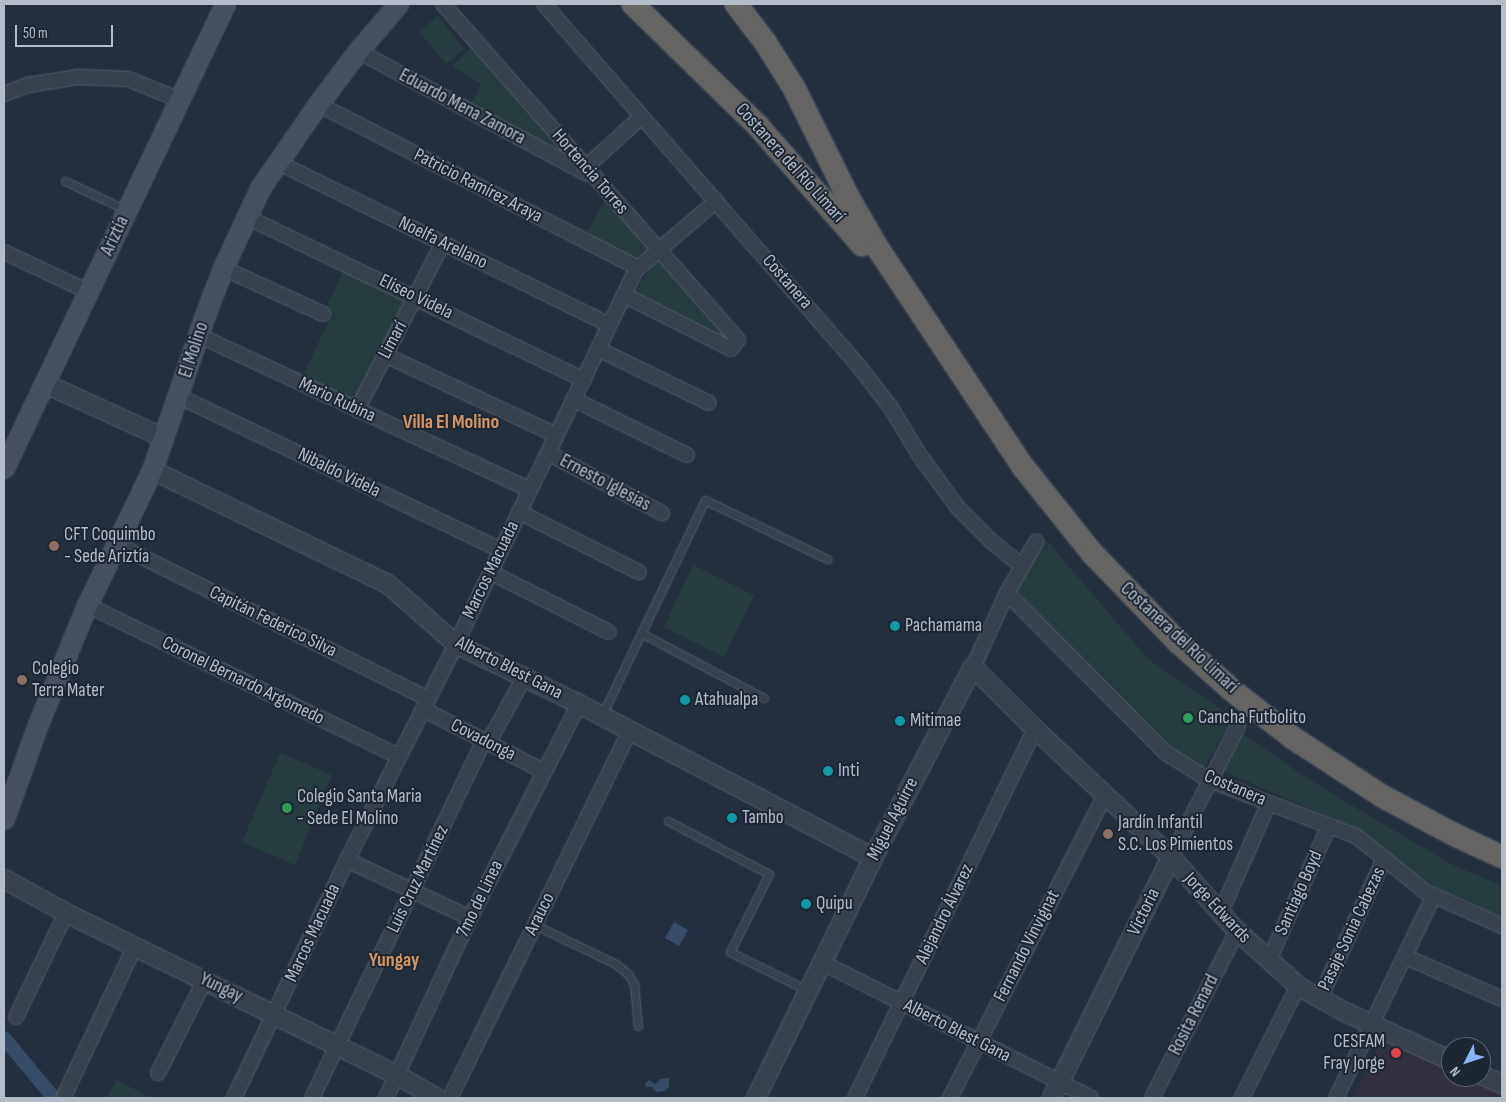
<!DOCTYPE html>
<html>
<head>
<meta charset="utf-8">
<style>
  body { margin:0 }
  #map { position:relative; width:1506px; height:1102px; overflow:hidden; background:#242f3e; font-family:"Sofia Sans Condensed",sans-serif }
  div>[style] { position:absolute }
  [style*='--x'] { left:calc(var(--x)*1px); top:calc(var(--y)*1px); width:calc(var(--w)*1px); rotate:calc(var(--a)*1deg) }
  .medical>* { inset:0; background:#32303f }
  .green>* { inset:0; background:#263c3f }
  .water>* { inset:0; background:#394c67 }
  .canal>* { height:14px; margin:-7px; padding:0 7px; transform-origin:7px; border-radius:7px; background:#394c67 }
  .roads { filter:drop-shadow(0 0 1px #565f6c) drop-shadow(0 0 1px #565f6c) }
  .service>* { height:7px; margin:-3.5px; padding:0 3.5px; transform-origin:3.5px; border-radius:3.5px; background:#38414e }
  .minor>* { height:14px; margin:-7px; padding:0 7px; transform-origin:7px; border-radius:7px; background:#38414e }
  .tertiary>* { height:18px; margin:-9px; padding:0 9px; transform-origin:9px; border-radius:9px; background:#38414e }
  .secondary>* { height:19px; margin:-9.5px; padding:0 9.5px; transform-origin:9.5px; border-radius:9.5px; background:#465061 }
  .trunk>* { height:22px; margin:-11px; padding:0 11px; transform-origin:11px; border-radius:11px; background:#656462 }
  .dots>* { width:14px; height:14px; translate:-50% -50%; box-sizing:border-box; border:2px solid #1d2633; border-radius:50% }
  span { translate:-50% -50%; white-space:nowrap; text-align:center; line-height:1.15; -webkit-text-stroke:4px #1d2633; paint-order:stroke }
  .street-label { font-size:19px; color:#b4bcc9 }
  .poi-label { font-size:19px; color:#b4bcc9 }
  .left { translate:0 -50%; text-align:left }
  .right { translate:-100% -50%; text-align:right }
  .neighbourhood-label { font-size:20px; color:#d59563; font-weight:700 }
  .frame { position:absolute; inset:0; border:5px solid #b4bcc9; pointer-events:none }
  .north { position:absolute; left:1441px; top:1037px; width:50px; height:50px; box-sizing:border-box; background:#1d2633; border:1px solid #59626f; border-radius:50%; rotate:229deg; font-size:14px; font-weight:700; line-height:20px; text-align:center; color:#b4bcc9 }
  .north::after { content:''; display:block; margin:auto; width:18px; height:22px; background:#8ab4f8; clip-path:polygon(50% 0,100% 100%,50% 72%,0 100%) }
  .scale { position:absolute; left:15px; top:25px; width:98px; height:22px; box-sizing:border-box; border:2px solid #b4bcc9; border-top:0; padding-left:6px; font-size:15px; line-height:18px; white-space:nowrap; color:#b4bcc9; -webkit-text-stroke:4px #1d2633; paint-order:stroke }
</style>
</head>
<body>
<div id="map">
  <div class="medical">
    <i style="clip-path:polygon(1383px 1037px,1451px 1069px,1451px 1077px,1467px 1077px,1502px 1093px,1502px 1098px,1354px 1098px)"></i>
  </div>
  <div class="green">
    <i style="clip-path:polygon(438px 16px,464px 49px,446px 64px,419px 32px)"></i>
    <i style="clip-path:polygon(475px 45px,569px 155px,471px 105px,481px 84px,452px 66px)"></i>
    <i style="clip-path:polygon(606px 197px,650px 246px,632px 261px,585px 236px)"></i>
    <i style="clip-path:polygon(661px 259px,731px 337px,727px 343px,634px 294px,648px 271px)"></i>
    <i style="clip-path:polygon(346px 267px,409px 299px,356px 403px,302px 378px,331px 316px,324px 311px)"></i>
    <i style="clip-path:polygon(1044px 537px,1148px 659px,1234px 718px,1202px 771px,1170px 749px,1091px 672px,1015px 589px)"></i>
    <i style="clip-path:polygon(693px 565px,754px 595px,724px 657px,664px 627px)"></i>
    <i style="clip-path:polygon(1241px 732px,1299px 773px,1351px 805px,1453px 865px,1502px 886px,1502px 917px,1440px 889px,1403px 865px,1361px 830px,1220px 770px)"></i>
    <i style="clip-path:polygon(280px 753px,332px 775px,295px 865px,242px 842px)"></i>
    <i style="clip-path:polygon(117px 1080px,151px 1098px,106px 1098px)"></i>
  </div>
  <div class="water">
    <i style="clip-path:polygon(674px 922px,688px 930px,679px 946px,665px 938px)"></i>
    <i style="clip-path:polygon(669px 1078px,669px 1087px,664px 1091px,657px 1092px,652px 1087px,646px 1087px,645px 1084px,649px 1080px,655px 1084px,661px 1079px)"></i>
  </div>
  <div class="canal">
    <i style="--x:4;--y:1038;--w:78;--a:50.2"></i>
  </div>
  <div class="roads">
    <div class="service">
      <i style="--x:65;--y:181;--w:68;--a:25.4"></i>
      <i style="--x:641;--y:633;--w:139;--a:27.9"></i>
      <i style="--x:602;--y:715;--w:238;--a:-64.4"></i>
      <i style="--x:705;--y:500;--w:136;--a:25.8"></i>
      <i style="--x:668;--y:821;--w:114;--a:27.7"></i>
      <i style="--x:769;--y:874;--w:87;--a:116.6"></i>
      <i style="--x:730;--y:952;--w:88;--a:26.3"></i>
      <i style="--x:535;--y:925;--w:90;--a:25.7"></i>
      <i style="--x:616;--y:964;--w:16;--a:40"></i>
      <i style="--x:628;--y:974;--w:12;--a:59"></i>
      <i style="--x:634;--y:984;--w:42;--a:84.6"></i>
    </div>
    <div class="minor">
      <i style="--x:443;--y:4;--w:447;--a:48.7"></i>
      <i style="--x:738;--y:340;--w:11;--a:128"></i>
      <i style="--x:731;--y:349;--w:120;--a:-153.2"></i>
      <i style="--x:544;--y:4;--w:483;--a:49"></i>
      <i style="--x:861;--y:369;--w:49;--a:52.4"></i>
      <i style="--x:891;--y:408;--w:56;--a:58.9"></i>
      <i style="--x:920;--y:456;--w:64;--a:53.8"></i>
      <i style="--x:958;--y:508;--w:47;--a:45"></i>
      <i style="--x:991;--y:541;--w:40;--a:39"></i>
      <i style="--x:358;--y:51;--w:259;--a:28.2"></i>
      <i style="--x:4;--y:94;--w:26;--a:-21"></i>
      <i style="--x:28;--y:85;--w:51;--a:-9.1"></i>
      <i style="--x:78;--y:77;--w:50;--a:2.3"></i>
      <i style="--x:128;--y:79;--w:56;--a:22"></i>
      <i style="--x:318;--y:104;--w:360;--a:27.1"></i>
      <i style="--x:277;--y:162;--w:370;--a:26.1"></i>
      <i style="--x:585;--y:168;--w:76;--a:-42.3"></i>
      <i style="--x:247;--y:217;--w:374;--a:25.8"></i>
      <i style="--x:4;--y:252;--w:94;--a:25.2"></i>
      <i style="--x:223;--y:268;--w:110;--a:24.7"></i>
      <i style="--x:198;--y:335;--w:366;--a:25"></i>
      <i style="--x:598;--y:349;--w:123;--a:25.9"></i>
      <i style="--x:385;--y:355;--w:189;--a:25.1"></i>
      <i style="--x:178;--y:396;--w:358;--a:25.5"></i>
      <i style="--x:573;--y:399;--w:127;--a:26.2"></i>
      <i style="--x:357;--y:410;--w:188;--a:-62.8"></i>
      <i style="--x:548;--y:453;--w:129;--a:27.8"></i>
      <i style="--x:519;--y:512;--w:134;--a:26.6"></i>
      <i style="--x:118;--y:545;--w:346;--a:26.4"></i>
      <i style="--x:490;--y:572;--w:133;--a:26.8"></i>
      <i style="--x:1007;--y:593;--w:226;--a:45.2"></i>
      <i style="--x:1166;--y:753;--w:51;--a:32.1"></i>
      <i style="--x:1209;--y:780;--w:157;--a:20.9"></i>
      <i style="--x:1356;--y:836;--w:90;--a:38.7"></i>
      <i style="--x:1426;--y:892;--w:83;--a:24.1"></i>
      <i style="--x:87;--y:605;--w:346;--a:25.9"></i>
      <i style="--x:973;--y:667;--w:81;--a:-65.3"></i>
      <i style="--x:1007;--y:593;--w:59;--a:-60.4"></i>
      <i style="--x:423;--y:709;--w:135;--a:27.3"></i>
      <i style="--x:488;--y:743;--w:77;--a:-61.1"></i>
      <i style="--x:1171;--y:857;--w:147;--a:-62.9"></i>
      <i style="--x:347;--y:860;--w:136;--a:25.2"></i>
      <i style="--x:1220;--y:914;--w:121;--a:-66.2"></i>
      <i style="--x:1406;--y:957;--w:105;--a:23.6"></i>
      <i style="--x:1269;--y:960;--w:147;--a:-65.9"></i>
      <i style="--x:823;--y:963;--w:300;--a:26.7"></i>
      <i style="--x:1320;--y:998;--w:153;--a:-65.3"></i>
      <i style="--x:16;--y:1017;--w:115;--a:-64.3"></i>
      <i style="--x:158;--y:1073;--w:104;--a:-63.2"></i>
      <i style="--x:65;--y:1094;--w:164;--a:-64.7"></i>
      <i style="--x:234;--y:1098;--w:263;--a:-64.6"></i>
      <i style="--x:347;--y:860;--w:242;--a:-63.2"></i>
      <i style="--x:456;--y:644;--w:415;--a:-64.3"></i>
      <i style="--x:636;--y:270;--w:106;--a:-40.8"></i>
      <i style="--x:312;--y:1098;--w:397;--a:-64.3"></i>
      <i style="--x:386;--y:1098;--w:199;--a:-65"></i>
      <i style="--x:470;--y:918;--w:240;--a:-63"></i>
      <i style="--x:450;--y:1098;--w:409;--a:-63.9"></i>
      <i style="--x:855;--y:1098;--w:411;--a:-64"></i>
      <i style="--x:950;--y:1098;--w:340;--a:-62.9"></i>
      <i style="--x:1152;--y:1098;--w:187;--a:-63"></i>
      <i style="--x:1242;--y:1098;--w:125;--a:-63.4"></i>
      <i style="--x:1336;--y:1098;--w:225;--a:-64.2"></i>
    </div>
    <div class="tertiary">
      <i style="--x:46;--y:384;--w:130;--a:24.6"></i>
      <i style="--x:152;--y:470;--w:262;--a:25.8"></i>
      <i style="--x:388;--y:584;--w:91;--a:41.4"></i>
      <i style="--x:456;--y:644;--w:137;--a:26"></i>
      <i style="--x:579;--y:704;--w:332;--a:27.6"></i>
      <i style="--x:4;--y:879;--w:71;--a:28.7"></i>
      <i style="--x:66;--y:913;--w:369;--a:26.1"></i>
      <i style="--x:397;--y:1075;--w:46;--a:29.9"></i>
      <i style="--x:1481;--y:1075;--w:23;--a:23"></i>
      <i style="--x:756;--y:1098;--w:267;--a:-64"></i>
      <i style="--x:873;--y:858;--w:216;--a:-62.4"></i>
      <i style="--x:973;--y:667;--w:88;--a:45"></i>
      <i style="--x:1035;--y:729;--w:187;--a:43.3"></i>
      <i style="--x:1171;--y:857;--w:99;--a:48.3"></i>
      <i style="--x:1237;--y:931;--w:82;--a:42"></i>
      <i style="--x:1298;--y:986;--w:51;--a:29.1"></i>
      <i style="--x:1343;--y:1011;--w:119;--a:24.8"></i>
      <i style="--x:1052;--y:1098;--w:269;--a:-63.7"></i>
    </div>
    <div class="secondary">
      <i style="--x:4;--y:468;--w:514;--a:-64.53"></i>
      <i style="--x:4;--y:819;--w:101;--a:-70.3"></i>
      <i style="--x:38;--y:724;--w:129;--a:-67.6"></i>
      <i style="--x:87;--y:605;--w:150;--a:-64.3"></i>
      <i style="--x:152;--y:470;--w:164;--a:-71.1"></i>
      <i style="--x:205;--y:315;--w:50;--a:-69"></i>
      <i style="--x:223;--y:268;--w:88;--a:-65.2"></i>
      <i style="--x:260;--y:188;--w:102;--a:-55.4"></i>
      <i style="--x:318;--y:104;--w:66;--a:-53"></i>
      <i style="--x:358;--y:51;--w:62;--a:-49.6"></i>
    </div>
    <div class="trunk">
      <i style="--x:633;--y:4;--w:175;--a:44.3"></i>
      <i style="--x:758;--y:126;--w:158;--a:48.8"></i>
      <i style="--x:736;--y:4;--w:48;--a:52.7"></i>
      <i style="--x:765;--y:42;--w:54;--a:57.8"></i>
      <i style="--x:794;--y:88;--w:119;--a:63.6"></i>
      <i style="--x:847;--y:195;--w:60;--a:60"></i>
      <i style="--x:877;--y:247;--w:265;--a:56.4"></i>
      <i style="--x:1024;--y:468;--w:109;--a:51.3"></i>
      <i style="--x:1092;--y:553;--w:124;--a:46"></i>
      <i style="--x:1178;--y:642;--w:74;--a:41.7"></i>
      <i style="--x:1233;--y:691;--w:76;--a:38.1"></i>
      <i style="--x:1293;--y:738;--w:106;--a:33.1"></i>
      <i style="--x:1382;--y:796;--w:81;--a:28.2"></i>
      <i style="--x:1453;--y:834;--w:54;--a:25.1"></i>
    </div>
  </div>
  <div class="dots">
    <i style="left:54px;top:546px;background:#8d6e63"></i>
    <i style="left:895px;top:626px;background:#0f9aa8"></i>
    <i style="left:22px;top:680px;background:#8d6e63"></i>
    <i style="left:685px;top:700px;background:#0f9aa8"></i>
    <i style="left:1188px;top:718px;background:#2e9e5b"></i>
    <i style="left:900px;top:721px;background:#0f9aa8"></i>
    <i style="left:828px;top:771px;background:#0f9aa8"></i>
    <i style="left:287px;top:808px;background:#2e9e5b"></i>
    <i style="left:732px;top:818px;background:#0f9aa8"></i>
    <i style="left:1108px;top:834px;background:#8d6e63"></i>
    <i style="left:806px;top:904px;background:#0f9aa8"></i>
    <i style="left:1396px;top:1053px;background:#e0444e"></i>
  </div>
  <div class="street-label">
    <span style="left:462px;top:107px;rotate:28deg">Eduardo Mena Zamora</span>
    <span style="left:790px;top:163px;rotate:48deg">Costanera del Río Limarí</span>
    <span style="left:590px;top:172px;rotate:49deg">Hortencia Torres</span>
    <span style="left:478px;top:186px;rotate:27deg">Patricio Ramírez Araya</span>
    <span style="left:115px;top:236px;rotate:-65deg">Ariztía</span>
    <span style="left:443px;top:243px;rotate:26deg">Noelfa Arellano</span>
    <span style="left:787px;top:282px;rotate:49deg">Costanera</span>
    <span style="left:416px;top:297px;rotate:26deg">Eliseo Videla</span>
    <span style="left:393px;top:340px;rotate:-62deg">Limarí</span>
    <span style="left:194px;top:350px;rotate:-72deg">El Molino</span>
    <span style="left:337px;top:400px;rotate:25deg">Mario Rubina</span>
    <span style="left:339px;top:473px;rotate:26deg">Nibaldo Videla</span>
    <span style="left:605px;top:483px;rotate:28deg">Ernesto Iglesias</span>
    <span style="left:491px;top:570px;rotate:-64deg">Marcos Macuada</span>
    <span style="left:273px;top:622px;rotate:26deg">Capitán Federico Silva</span>
    <span style="left:1179px;top:638px;rotate:43deg">Costanera del Río Limarí</span>
    <span style="left:509px;top:668px;rotate:27deg">Alberto Blest Gana</span>
    <span style="left:243px;top:681px;rotate:26deg">Coronel Bernardo Argomedo</span>
    <span style="left:483px;top:740px;rotate:27deg">Covadonga</span>
    <span style="left:1235px;top:788px;rotate:23deg">Costanera</span>
    <span style="left:893px;top:819px;rotate:-63deg">Miguel Aguirre</span>
    <span style="left:418px;top:879px;rotate:-64deg">Luis Cruz Martínez</span>
    <span style="left:1299px;top:893px;rotate:-66deg">Santiago Boyd</span>
    <span style="left:480px;top:899px;rotate:-64deg">7mo de Linea</span>
    <span style="left:1217px;top:908px;rotate:47deg">Jorge Edwards</span>
    <span style="left:1144px;top:912px;rotate:-64deg">Victoria</span>
    <span style="left:540px;top:914px;rotate:-64deg">Arauco</span>
    <span style="left:945px;top:914px;rotate:-64deg">Alejandro Álvarez</span>
    <span style="left:1352px;top:929px;rotate:-65deg">Pasaje Sonia Cabezas</span>
    <span style="left:313px;top:933px;rotate:-65deg">Marcos Macuada</span>
    <span style="left:1027px;top:946px;rotate:-63deg">Fernando Vinvignat</span>
    <span style="left:221px;top:988px;rotate:26deg">Yungay</span>
    <span style="left:1194px;top:1015px;rotate:-63deg">Rosita Renard</span>
    <span style="left:957px;top:1031px;rotate:27deg">Alberto Blest Gana</span>
  </div>
  <div class="poi-label">
    <span class="left" style="left:64px;top:546px">CFT Coquimbo<br>- Sede Ariztía</span>
    <span class="left" style="left:905px;top:626px">Pachamama</span>
    <span class="left" style="left:32px;top:680px">Colegio<br>Terra Mater</span>
    <span class="left" style="left:695px;top:700px">Atahualpa</span>
    <span class="left" style="left:1198px;top:718px">Cancha Futbolito</span>
    <span class="left" style="left:910px;top:721px">Mitimae</span>
    <span class="left" style="left:838px;top:771px">Inti</span>
    <span class="left" style="left:297px;top:808px">Colegio Santa Maria<br>- Sede El Molino</span>
    <span class="left" style="left:742px;top:818px">Tambo</span>
    <span class="left" style="left:1118px;top:834px">Jardín Infantil<br>S.C. Los Pimientos</span>
    <span class="left" style="left:816px;top:904px">Quipu</span>
    <span class="right" style="left:1385px;top:1053px">CESFAM<br>Fray Jorge</span>
  </div>
  <div class="neighbourhood-label">
    <span style="left:451px;top:422px">Villa El Molino</span>
    <span style="left:394px;top:960px">Yungay</span>
  </div>
  <div class="frame"></div>
  <div class="north">N</div>
  <div class="scale">50 m</div>
</div>
</body>
</html>
